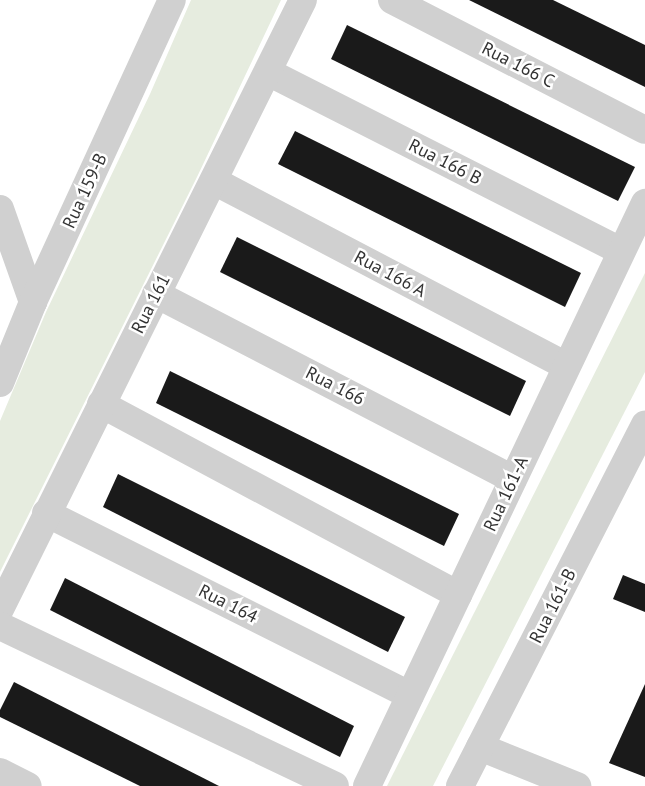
<!DOCTYPE html>
<html>
<head>
<meta charset="utf-8">
<style>
  body { margin:0 }
  #map { position:relative; width:645px; height:786px; overflow:hidden; background:#fff; font-family:"PT Sans",sans-serif }
  div>[style] { position:absolute }
  [style*='--x'] { left:calc(var(--x)*1px); top:calc(var(--y)*1px); width:calc(var(--w)*1px); rotate:calc(var(--a)*1deg) }
  .green>* { inset:0; background:#e6ecdf }
  .building>* { inset:0; background:#1a1a1a }
  .minor>* { height:28px; margin:-14px; padding:0 14px; transform-origin:14px; border-radius:14px; background:#d0d0d0 }
  span { translate:-50% -50%; white-space:nowrap; text-align:center; line-height:1.15; -webkit-text-stroke:5px #fff; paint-order:stroke }
  .street-label { font-size:18px; color:#333 }
</style>
</head>
<body>
<div id="map">
  <div class="green">
    <i style="clip-path:polygon(191px 0,281px 0,197px 177px,0 572px,0 421px,46px 312px,150px 94px)"></i>
    <i style="clip-path:polygon(645px 273px,645px 372px,433px 786px,387px 786px)"></i>
  </div>
  <div class="building">
    <i style="clip-path:polygon(469px 0,553px 0,645px 45px,645px 87px)"></i>
    <i style="clip-path:polygon(347px 25px,635px 167px,618px 201px,331px 59px)"></i>
    <i style="clip-path:polygon(295px 131px,581px 273px,565px 307px,278px 164px)"></i>
    <i style="clip-path:polygon(237px 237px,526px 381px,510px 416px,220px 272px)"></i>
    <i style="clip-path:polygon(170px 371px,459px 514px,444px 546px,156px 403px)"></i>
    <i style="clip-path:polygon(118px 474px,405px 617px,388px 652px,103px 507px)"></i>
    <i style="clip-path:polygon(623px 575px,645px 584px,645px 612px,613px 599px)"></i>
    <i style="clip-path:polygon(65px 578px,354px 726px,340px 757px,50px 610px)"></i>
    <i style="clip-path:polygon(14px 682px,219px 786px,140px 786px,0 717px,0 710px)"></i>
    <i style="clip-path:polygon(645px 684px,645px 777px,609px 763px)"></i>
  </div>
  <div class="minor">
    <i style="--x:392;--y:0;--w:284;--a:27.2"></i>
    <i style="--x:268;--y:72;--w:396;--a:26.9"></i>
    <i style="--x:214;--y:181;--w:398;--a:27.7"></i>
    <i style="--x:0;--y:209;--w:99;--a:70.5"></i>
    <i style="--x:156;--y:294;--w:402;--a:27.4"></i>
    <i style="--x:0;--y:383;--w:87;--a:-67.8"></i>
    <i style="--x:33;--y:302;--w:332;--a:-65.3"></i>
    <i style="--x:101;--y:404;--w:405;--a:28.1"></i>
    <i style="--x:46;--y:513;--w:407;--a:26.6"></i>
    <i style="--x:0;--y:609;--w:680;--a:-63.55"></i>
    <i style="--x:0;--y:626;--w:371;--a:25.5"></i>
    <i style="--x:480;--y:747;--w:105;--a:21.9"></i>
    <i style="--x:0;--y:772;--w:31;--a:27"></i>
    <i style="--x:367;--y:786;--w:646;--a:-64.51"></i>
    <i style="--x:460;--y:786;--w:406;--a:-62.9"></i>
  </div>
  <div class="street-label">
    <span style="left:518px;top:65px;rotate:27deg">Rua 166 C</span>
    <span style="left:445px;top:162px;rotate:27deg">Rua 166 B</span>
    <span style="left:85px;top:191px;rotate:-65deg">Rua 159-B</span>
    <span style="left:390px;top:274px;rotate:28deg">Rua 166 A</span>
    <span style="left:151px;top:304px;rotate:-63deg">Rua 161</span>
    <span style="left:335px;top:386px;rotate:27deg">Rua 166</span>
    <span style="left:506px;top:494px;rotate:-65deg">Rua 161-A</span>
    <span style="left:228px;top:604px;rotate:27deg">Rua 164</span>
    <span style="left:553px;top:606px;rotate:-63deg">Rua 161-B</span>
  </div>
</div>
</body>
</html>
